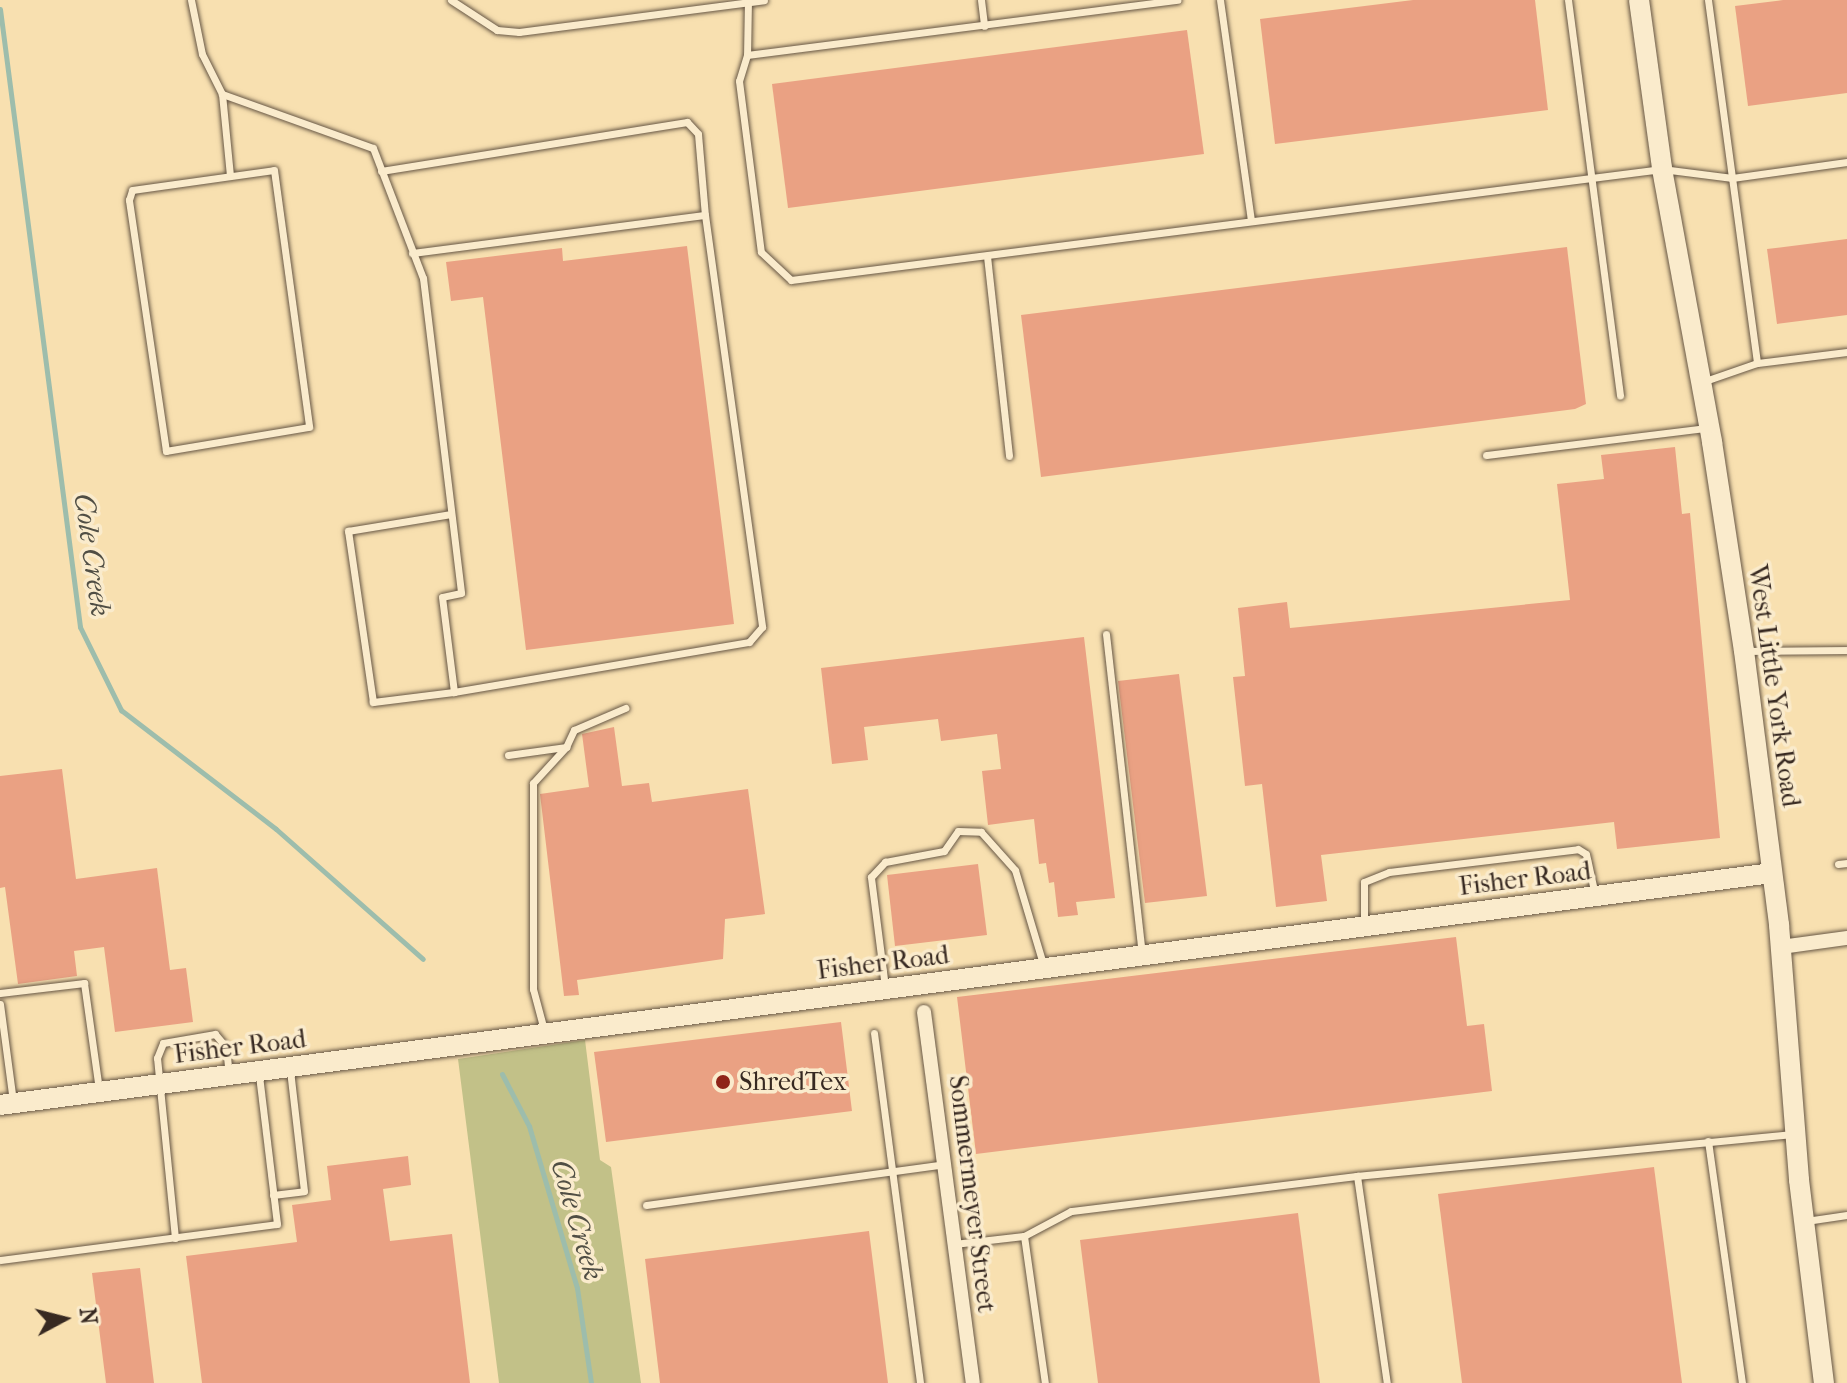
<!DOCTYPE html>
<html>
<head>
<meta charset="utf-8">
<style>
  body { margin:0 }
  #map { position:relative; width:1847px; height:1383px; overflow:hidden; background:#f8e0b0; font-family:"IM FELL French Canon",serif }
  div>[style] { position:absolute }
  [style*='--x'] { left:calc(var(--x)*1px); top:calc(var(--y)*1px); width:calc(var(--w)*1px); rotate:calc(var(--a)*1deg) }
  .green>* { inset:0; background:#c2c188 }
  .stream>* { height:5px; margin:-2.5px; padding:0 2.5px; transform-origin:2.5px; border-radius:2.5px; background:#9dbdac }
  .building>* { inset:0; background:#eaa183 }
  .roads { filter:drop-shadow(0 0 2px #675745) drop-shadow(0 0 2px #675745) }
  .lane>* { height:7px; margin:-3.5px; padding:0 3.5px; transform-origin:3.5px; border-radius:3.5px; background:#faebcc }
  .street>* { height:14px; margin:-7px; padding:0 7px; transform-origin:7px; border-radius:7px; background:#faebcc }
  .secondary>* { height:20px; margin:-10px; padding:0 10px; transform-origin:10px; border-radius:10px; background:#faebcc }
  .dots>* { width:22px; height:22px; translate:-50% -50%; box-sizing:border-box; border:4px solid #faebcc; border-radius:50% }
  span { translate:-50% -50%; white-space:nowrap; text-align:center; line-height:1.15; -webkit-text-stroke:7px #faebcc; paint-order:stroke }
  .street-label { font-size:26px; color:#372921 }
  .poi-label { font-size:26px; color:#372921 }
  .left { translate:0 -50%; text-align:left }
  .water-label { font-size:28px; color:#504e44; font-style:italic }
  .north { position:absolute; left:24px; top:1279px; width:80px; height:80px; -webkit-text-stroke:6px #faebcc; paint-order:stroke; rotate:83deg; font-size:22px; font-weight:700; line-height:32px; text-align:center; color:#372921 }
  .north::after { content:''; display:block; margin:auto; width:28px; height:36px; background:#372921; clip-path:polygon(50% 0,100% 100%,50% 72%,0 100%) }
</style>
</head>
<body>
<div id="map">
  <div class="green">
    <i style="clip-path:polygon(585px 1040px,600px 1160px,611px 1167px,641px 1383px,499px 1383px,458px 1059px)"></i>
  </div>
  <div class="stream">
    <i style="--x:0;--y:9;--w:623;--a:82.62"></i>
    <i style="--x:80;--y:627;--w:93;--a:63.7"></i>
    <i style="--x:121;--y:710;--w:195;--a:37.5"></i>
    <i style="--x:276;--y:829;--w:196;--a:41.5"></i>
    <i style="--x:502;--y:1074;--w:59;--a:62.6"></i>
    <i style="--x:529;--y:1126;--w:169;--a:73.5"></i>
    <i style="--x:577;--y:1288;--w:96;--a:81.6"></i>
  </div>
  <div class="building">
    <i style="clip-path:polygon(1413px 0,1535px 0,1548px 110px,1275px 144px,1260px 19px)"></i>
    <i style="clip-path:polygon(1783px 0,1847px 0,1847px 93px,1748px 106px,1735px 6px)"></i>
    <i style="clip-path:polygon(1187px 30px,1204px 154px,788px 208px,772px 84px)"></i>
    <i style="clip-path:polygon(1847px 239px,1847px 315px,1777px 324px,1767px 249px)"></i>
    <i style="clip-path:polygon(687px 246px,734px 624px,526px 650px,483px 297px,451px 301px,446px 262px,562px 248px,563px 261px)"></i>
    <i style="clip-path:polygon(1567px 247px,1586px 404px,1575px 409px,1041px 477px,1021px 315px)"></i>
    <i style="clip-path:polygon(1675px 447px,1682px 514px,1690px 513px,1720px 838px,1617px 849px,1614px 822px,1321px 855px,1327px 901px,1276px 907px,1262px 784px,1245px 786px,1233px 677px,1245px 676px,1238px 608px,1287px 602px,1290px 628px,1570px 600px,1557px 484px,1604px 479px,1601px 455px)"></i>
    <i style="clip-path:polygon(1084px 637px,1115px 898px,1076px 902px,1078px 915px,1058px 917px,1054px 882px,1049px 883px,1046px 863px,1039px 864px,1034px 819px,988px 825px,982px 771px,1001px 769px,997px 734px,941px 741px,938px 719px,864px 727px,868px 760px,832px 764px,821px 668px)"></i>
    <i style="clip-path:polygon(1179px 674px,1207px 896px,1145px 903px,1118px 681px)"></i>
    <i style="clip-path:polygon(614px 727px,622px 786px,649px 783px,652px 802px,748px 789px,765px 914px,725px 919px,723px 959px,577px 980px,579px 995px,564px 996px,540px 794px,589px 787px,582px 734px)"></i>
    <i style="clip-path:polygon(62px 769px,76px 879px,157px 868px,170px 970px,186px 968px,193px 1022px,115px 1032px,104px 947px,74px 951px,77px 976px,18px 984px,5px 887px,0 888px,0 776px)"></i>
    <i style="clip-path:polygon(978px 864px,987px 935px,895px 946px,887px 875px)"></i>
    <i style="clip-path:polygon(1456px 937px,1467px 1026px,1484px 1024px,1492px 1091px,976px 1154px,957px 997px)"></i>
    <i style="clip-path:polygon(841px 1022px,852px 1111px,606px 1142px,594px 1052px)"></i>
    <i style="clip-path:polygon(408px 1156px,411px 1185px,383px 1189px,390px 1241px,452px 1234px,470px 1383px,202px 1383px,186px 1256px,297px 1242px,292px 1205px,331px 1200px,327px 1166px)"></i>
    <i style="clip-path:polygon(1654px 1167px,1682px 1383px,1462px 1383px,1438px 1194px)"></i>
    <i style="clip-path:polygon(1298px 1213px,1320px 1383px,1098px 1383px,1080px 1240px)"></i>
    <i style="clip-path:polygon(869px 1231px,888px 1383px,660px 1383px,645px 1259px)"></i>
    <i style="clip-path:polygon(140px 1268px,154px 1383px,106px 1383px,92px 1273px)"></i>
  </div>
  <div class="roads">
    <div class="lane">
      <i style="--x:191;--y:0;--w:55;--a:78.5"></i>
      <i style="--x:202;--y:54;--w:45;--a:63.4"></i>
      <i style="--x:222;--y:94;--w:82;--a:84.4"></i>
      <i style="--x:451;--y:0;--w:55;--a:33.1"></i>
      <i style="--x:497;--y:30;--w:22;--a:5"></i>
      <i style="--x:519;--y:32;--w:247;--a:-7.4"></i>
      <i style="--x:748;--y:0;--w:55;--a:91"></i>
      <i style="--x:747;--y:55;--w:27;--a:107"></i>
      <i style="--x:739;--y:81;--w:172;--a:82.7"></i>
      <i style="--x:761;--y:252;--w:41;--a:43"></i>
      <i style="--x:791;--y:280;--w:878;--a:-7.26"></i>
      <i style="--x:1662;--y:169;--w:71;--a:7.3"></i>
      <i style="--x:1732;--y:178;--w:116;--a:-7.9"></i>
      <i style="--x:981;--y:0;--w:26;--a:83"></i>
      <i style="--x:1220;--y:0;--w:222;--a:82"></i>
      <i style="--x:1568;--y:0;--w:399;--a:82.5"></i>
      <i style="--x:1708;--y:0;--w:366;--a:82.3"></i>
      <i style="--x:747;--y:55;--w:434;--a:-7.3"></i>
      <i style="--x:222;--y:94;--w:160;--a:19.7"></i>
      <i style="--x:373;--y:148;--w:139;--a:69"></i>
      <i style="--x:423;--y:278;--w:317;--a:83.1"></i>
      <i style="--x:461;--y:593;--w:19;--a:168"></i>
      <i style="--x:442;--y:597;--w:96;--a:82.8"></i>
      <i style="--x:454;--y:692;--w:82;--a:173"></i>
      <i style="--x:373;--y:702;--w:173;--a:-98.3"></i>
      <i style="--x:348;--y:531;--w:104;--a:-9.4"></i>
      <i style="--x:274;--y:170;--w:259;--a:82.2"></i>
      <i style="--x:309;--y:427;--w:145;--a:170.5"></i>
      <i style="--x:166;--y:451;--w:254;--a:-98.4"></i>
      <i style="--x:129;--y:200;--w:10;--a:-73"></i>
      <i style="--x:132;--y:190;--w:143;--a:-8"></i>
      <i style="--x:381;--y:171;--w:310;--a:-9.1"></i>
      <i style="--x:687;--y:122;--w:16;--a:47"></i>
      <i style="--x:698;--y:134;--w:81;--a:85.1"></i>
      <i style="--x:412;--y:253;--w:295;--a:-7.4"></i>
      <i style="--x:705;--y:215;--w:416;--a:82.1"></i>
      <i style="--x:762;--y:627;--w:20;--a:131"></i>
      <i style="--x:749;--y:642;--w:299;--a:170.4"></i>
      <i style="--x:987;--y:256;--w:201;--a:83.7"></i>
      <i style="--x:1705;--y:381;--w:55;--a:-19.1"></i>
      <i style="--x:1757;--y:363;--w:91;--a:-7"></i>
      <i style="--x:1486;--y:455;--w:223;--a:-7"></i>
      <i style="--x:1106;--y:634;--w:321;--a:83.6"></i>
      <i style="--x:1746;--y:651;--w:101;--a:-0.6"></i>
      <i style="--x:508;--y:755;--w:59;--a:-7.9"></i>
      <i style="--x:566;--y:747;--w:19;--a:-65"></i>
      <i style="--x:574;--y:730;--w:56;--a:-23.3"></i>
      <i style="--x:1838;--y:864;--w:9;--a:-6"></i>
      <i style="--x:1364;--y:924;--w:42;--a:-90"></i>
      <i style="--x:1364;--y:882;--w:27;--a:-22"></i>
      <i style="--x:1389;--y:872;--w:190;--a:-6.9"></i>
      <i style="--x:1578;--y:849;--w:9;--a:32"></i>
      <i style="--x:1586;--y:854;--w:42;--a:77.6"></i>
      <i style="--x:885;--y:987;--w:111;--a:-97.3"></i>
      <i style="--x:871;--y:877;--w:21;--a:-47"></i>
      <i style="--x:885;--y:862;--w:60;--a:-10.6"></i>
      <i style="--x:944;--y:851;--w:24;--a:-55"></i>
      <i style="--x:958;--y:831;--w:23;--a:2"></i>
      <i style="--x:981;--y:832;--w:51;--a:48.2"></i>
      <i style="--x:1015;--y:870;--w:101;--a:73.4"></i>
      <i style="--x:0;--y:993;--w:85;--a:-6.8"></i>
      <i style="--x:84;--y:983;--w:108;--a:82"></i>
      <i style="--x:0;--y:1004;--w:98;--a:82.4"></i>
      <i style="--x:544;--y:1030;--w:42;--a:-105"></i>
      <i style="--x:533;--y:989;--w:206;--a:-90"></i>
      <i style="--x:533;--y:783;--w:49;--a:-47.5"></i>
      <i style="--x:874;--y:1033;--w:353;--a:82.5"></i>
      <i style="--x:1708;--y:1141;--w:244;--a:82"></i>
      <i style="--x:1357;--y:1176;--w:209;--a:81.8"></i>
      <i style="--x:273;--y:1195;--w:31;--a:-7"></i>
      <i style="--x:304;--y:1191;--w:122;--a:-96.6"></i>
      <i style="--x:646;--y:1205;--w:301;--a:-7.8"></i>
      <i style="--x:1806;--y:1221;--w:41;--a:-8.3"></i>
      <i style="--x:1024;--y:1236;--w:148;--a:81.9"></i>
      <i style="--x:175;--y:1238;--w:181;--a:-95.7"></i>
      <i style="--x:157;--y:1058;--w:16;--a:-68"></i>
      <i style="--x:163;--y:1043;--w:53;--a:-9.8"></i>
      <i style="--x:215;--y:1034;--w:17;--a:50"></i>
      <i style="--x:226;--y:1047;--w:27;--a:84"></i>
      <i style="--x:954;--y:1244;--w:70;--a:-6.5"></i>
      <i style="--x:1024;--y:1236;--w:53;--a:-28"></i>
      <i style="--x:1071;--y:1211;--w:288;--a:-7"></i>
      <i style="--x:1357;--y:1176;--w:437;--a:-5.5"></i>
      <i style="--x:0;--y:1260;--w:279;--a:-7.4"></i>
      <i style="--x:277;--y:1224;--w:150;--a:-96.9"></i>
    </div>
    <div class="street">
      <i style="--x:1781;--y:947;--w:67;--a:-7.8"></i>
      <i style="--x:924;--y:1012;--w:374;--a:82.5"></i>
    </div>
    <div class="secondary">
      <i style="--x:1639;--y:0;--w:171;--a:82.2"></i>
      <i style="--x:1662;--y:169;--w:278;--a:79.6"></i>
      <i style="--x:1712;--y:442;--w:211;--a:81.3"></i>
      <i style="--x:1744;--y:651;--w:276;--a:82.7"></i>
      <i style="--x:1779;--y:925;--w:256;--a:85.5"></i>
      <i style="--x:1799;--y:1180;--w:205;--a:83"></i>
      <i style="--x:0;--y:1105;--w:1787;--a:-7.46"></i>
    </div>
  </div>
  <div class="dots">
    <i style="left:723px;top:1082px;background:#8f2418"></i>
  </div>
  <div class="street-label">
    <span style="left:1774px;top:686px;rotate:82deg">West Little York Road</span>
    <span style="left:1525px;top:879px;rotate:-7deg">Fisher Road</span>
    <span style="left:883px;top:963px;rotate:-7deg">Fisher Road</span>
    <span style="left:240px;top:1047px;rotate:-7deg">Fisher Road</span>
    <span style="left:972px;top:1194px;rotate:83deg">Sommermeyer Street</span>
  </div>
  <div class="poi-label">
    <span class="left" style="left:739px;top:1082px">ShredTex</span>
  </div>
  <div class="water-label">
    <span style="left:92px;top:555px;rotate:82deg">Cole Creek</span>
    <span style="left:577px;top:1220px;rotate:74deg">Cole Creek</span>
  </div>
  <div class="north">N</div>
</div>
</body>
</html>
